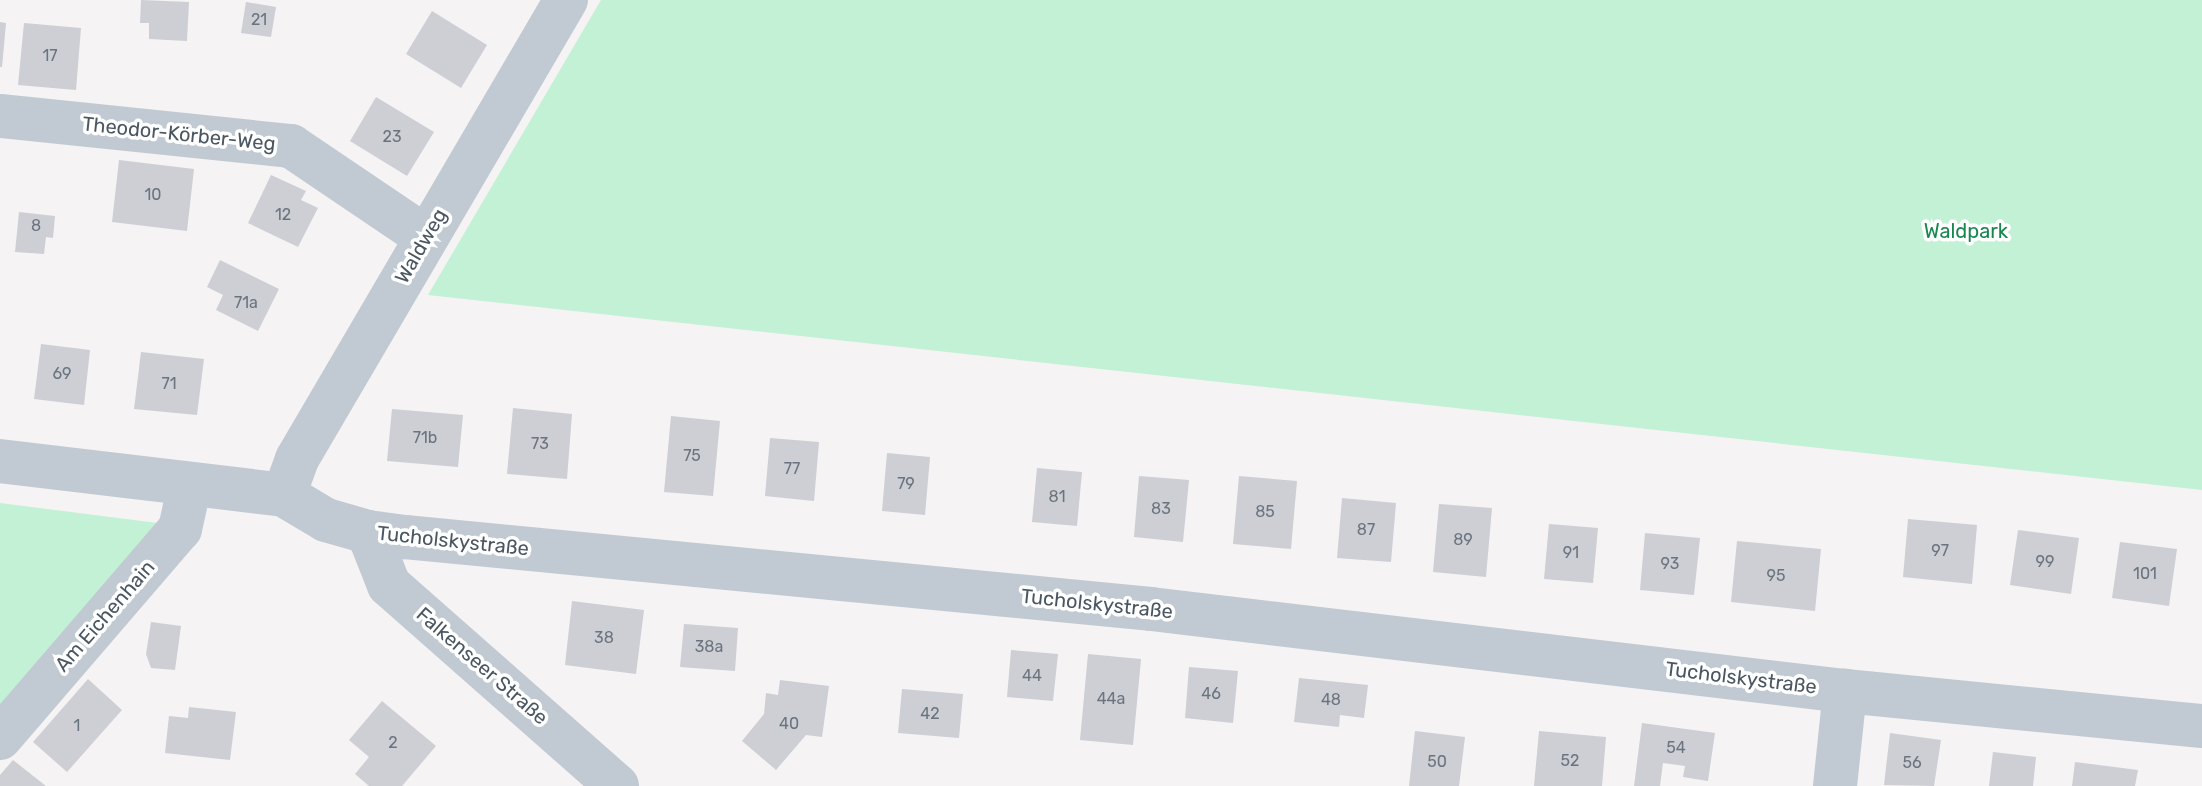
<!DOCTYPE html>
<html>
<head>
<meta charset="utf-8">
<style>
  body { margin:0 }
  #map { position:relative; width:2202px; height:786px; overflow:hidden; background:#f5f3f3; font-family:Rubik,sans-serif }
  div>[style] { position:absolute }
  [style*='--x'] { left:calc(var(--x)*1px); top:calc(var(--y)*1px); width:calc(var(--w)*1px); rotate:calc(var(--a)*1deg) }
  .green>* { inset:0; background:#c3f1d5 }
  .building>* { inset:0; background:#cdcfd5 }
  .minor>* { height:44px; margin:-22px; padding:0 22px; transform-origin:22px; border-radius:22px; background:#c1cad2 }
  span { translate:-50% -50%; white-space:nowrap; text-align:center; line-height:1.15; -webkit-text-stroke:7px #fff; paint-order:stroke }
  .number-label { font-size:16px; color:#6b747e }
  .number-label span { -webkit-text-stroke-width:0 }
  .street-label { font-size:20px; color:#4a5661 }
  .park-label { font-size:20px; color:#17864f }
</style>
</head>
<body>
<div id="map">
  <div class="green">
    <i style="clip-path:polygon(601px 0,2202px 0,2202px 490px,428px 295px)"></i>
    <i style="clip-path:polygon(0 503px,181px 526px,0 737px)"></i>
  </div>
  <div class="building">
    <i style="clip-path:polygon(141px 0,189px 2px,187px 41px,149px 39px,149px 23px,140px 23px)"></i>
    <i style="clip-path:polygon(246px 2px,276px 7px,271px 37px,241px 33px)"></i>
    <i style="clip-path:polygon(432px 11px,487px 45px,461px 88px,406px 54px)"></i>
    <i style="clip-path:polygon(0 22px,6px 23px,2px 67px,0 67px)"></i>
    <i style="clip-path:polygon(24px 23px,81px 28px,76px 90px,18px 85px)"></i>
    <i style="clip-path:polygon(376px 97px,434px 132px,407px 176px,350px 141px)"></i>
    <i style="clip-path:polygon(119px 160px,194px 169px,187px 231px,112px 222px)"></i>
    <i style="clip-path:polygon(271px 175px,306px 191px,301px 200px,318px 208px,298px 247px,248px 223px)"></i>
    <i style="clip-path:polygon(19px 212px,55px 216px,53px 238px,46px 237px,44px 254px,15px 252px)"></i>
    <i style="clip-path:polygon(220px 260px,279px 289px,258px 331px,216px 310px,223px 295px,207px 287px)"></i>
    <i style="clip-path:polygon(41px 344px,90px 350px,84px 405px,34px 399px)"></i>
    <i style="clip-path:polygon(141px 352px,204px 359px,197px 415px,134px 409px)"></i>
    <i style="clip-path:polygon(513px 408px,572px 414px,567px 479px,507px 474px)"></i>
    <i style="clip-path:polygon(392px 409px,463px 415px,458px 467px,387px 461px)"></i>
    <i style="clip-path:polygon(671px 416px,720px 421px,713px 496px,664px 492px)"></i>
    <i style="clip-path:polygon(770px 438px,819px 442px,814px 501px,765px 496px)"></i>
    <i style="clip-path:polygon(887px 453px,930px 457px,925px 515px,882px 511px)"></i>
    <i style="clip-path:polygon(1037px 468px,1082px 472px,1077px 526px,1032px 522px)"></i>
    <i style="clip-path:polygon(1139px 476px,1189px 480px,1183px 542px,1134px 537px)"></i>
    <i style="clip-path:polygon(1239px 476px,1297px 481px,1291px 549px,1233px 544px)"></i>
    <i style="clip-path:polygon(1342px 498px,1396px 503px,1391px 562px,1337px 558px)"></i>
    <i style="clip-path:polygon(1439px 504px,1492px 508px,1486px 577px,1433px 572px)"></i>
    <i style="clip-path:polygon(1908px 519px,1977px 525px,1972px 584px,1903px 577px)"></i>
    <i style="clip-path:polygon(1549px 524px,1598px 528px,1593px 583px,1544px 579px)"></i>
    <i style="clip-path:polygon(2018px 530px,2079px 538px,2071px 594px,2010px 585px)"></i>
    <i style="clip-path:polygon(1645px 533px,1700px 538px,1694px 595px,1640px 590px)"></i>
    <i style="clip-path:polygon(1737px 541px,1821px 549px,1815px 611px,1731px 602px)"></i>
    <i style="clip-path:polygon(2120px 542px,2177px 549px,2169px 606px,2112px 598px)"></i>
    <i style="clip-path:polygon(572px 601px,644px 610px,636px 674px,565px 665px)"></i>
    <i style="clip-path:polygon(151px 622px,181px 626px,175px 670px,151px 668px,146px 654px)"></i>
    <i style="clip-path:polygon(684px 624px,738px 628px,735px 671px,680px 667px)"></i>
    <i style="clip-path:polygon(1011px 650px,1058px 654px,1053px 701px,1007px 697px)"></i>
    <i style="clip-path:polygon(1088px 654px,1141px 659px,1133px 745px,1080px 740px)"></i>
    <i style="clip-path:polygon(1189px 667px,1238px 671px,1233px 723px,1185px 718px)"></i>
    <i style="clip-path:polygon(1299px 678px,1368px 685px,1364px 718px,1340px 715px,1339px 727px,1294px 722px)"></i>
    <i style="clip-path:polygon(88px 679px,122px 710px,67px 772px,33px 742px)"></i>
    <i style="clip-path:polygon(780px 680px,829px 686px,822px 737px,806px 735px,776px 770px,742px 741px,764px 714px,766px 693px,778px 695px)"></i>
    <i style="clip-path:polygon(902px 689px,963px 694px,959px 738px,898px 733px)"></i>
    <i style="clip-path:polygon(382px 701px,436px 746px,402px 786px,369px 786px,355px 774px,369px 757px,349px 740px)"></i>
    <i style="clip-path:polygon(189px 707px,236px 712px,230px 760px,165px 753px,169px 716px,188px 718px)"></i>
    <i style="clip-path:polygon(1642px 723px,1715px 733px,1708px 781px,1683px 777px,1685px 766px,1663px 763px,1660px 786px,1634px 786px)"></i>
    <i style="clip-path:polygon(1415px 731px,1465px 737px,1459px 786px,1409px 786px)"></i>
    <i style="clip-path:polygon(1539px 731px,1606px 737px,1602px 786px,1534px 786px)"></i>
    <i style="clip-path:polygon(1890px 733px,1941px 740px,1934px 786px,1884px 785px)"></i>
    <i style="clip-path:polygon(1993px 752px,2036px 757px,2033px 786px,1989px 786px)"></i>
    <i style="clip-path:polygon(13px 760px,46px 786px,0 786px,0 775px)"></i>
    <i style="clip-path:polygon(2075px 762px,2138px 770px,2135px 786px,2072px 786px)"></i>
  </div>
  <div class="minor">
    <i style="--x:0;--y:116;--w:293;--a:5.9"></i>
    <i style="--x:291;--y:146;--w:163;--a:34"></i>
    <i style="--x:0;--y:461;--w:286;--a:6.8"></i>
    <i style="--x:284;--y:495;--w:49;--a:30.8"></i>
    <i style="--x:326;--y:520;--w:44;--a:15.9"></i>
    <i style="--x:368;--y:532;--w:37;--a:8"></i>
    <i style="--x:405;--y:537;--w:749;--a:5.51"></i>
    <i style="--x:1151;--y:609;--w:699;--a:6.74"></i>
    <i style="--x:1845;--y:691;--w:359;--a:5.6"></i>
    <i style="--x:284;--y:495;--w:38;--a:-70"></i>
    <i style="--x:297;--y:459;--w:532;--a:-59.63"></i>
    <i style="--x:368;--y:532;--w:57;--a:68.4"></i>
    <i style="--x:389;--y:585;--w:304;--a:41.4"></i>
    <i style="--x:0;--y:738;--w:276;--a:-49.3"></i>
    <i style="--x:180;--y:529;--w:46;--a:-77.5"></i>
    <i style="--x:1835;--y:786;--w:96;--a:-84"></i>
  </div>
  <div class="number-label">
    <span style="left:259px;top:20px">21</span>
    <span style="left:50px;top:56px">17</span>
    <span style="left:392px;top:137px">23</span>
    <span style="left:153px;top:195px">10</span>
    <span style="left:283px;top:215px">12</span>
    <span style="left:36px;top:226px">8</span>
    <span style="left:246px;top:303px">71a</span>
    <span style="left:62px;top:374px">69</span>
    <span style="left:169px;top:384px">71</span>
    <span style="left:425px;top:438px">71b</span>
    <span style="left:540px;top:444px">73</span>
    <span style="left:692px;top:456px">75</span>
    <span style="left:792px;top:469px">77</span>
    <span style="left:906px;top:484px">79</span>
    <span style="left:1057px;top:497px">81</span>
    <span style="left:1161px;top:509px">83</span>
    <span style="left:1265px;top:512px">85</span>
    <span style="left:1366px;top:530px">87</span>
    <span style="left:1463px;top:540px">89</span>
    <span style="left:1940px;top:551px">97</span>
    <span style="left:1571px;top:553px">91</span>
    <span style="left:2045px;top:562px">99</span>
    <span style="left:1670px;top:564px">93</span>
    <span style="left:2145px;top:574px">101</span>
    <span style="left:1776px;top:576px">95</span>
    <span style="left:604px;top:638px">38</span>
    <span style="left:709px;top:647px">38a</span>
    <span style="left:1032px;top:676px">44</span>
    <span style="left:1211px;top:694px">46</span>
    <span style="left:1111px;top:699px">44a</span>
    <span style="left:1331px;top:700px">48</span>
    <span style="left:930px;top:714px">42</span>
    <span style="left:789px;top:724px">40</span>
    <span style="left:77px;top:726px">1</span>
    <span style="left:393px;top:743px">2</span>
    <span style="left:1676px;top:748px">54</span>
    <span style="left:1570px;top:761px">52</span>
    <span style="left:1437px;top:762px">50</span>
    <span style="left:1912px;top:763px">56</span>
  </div>
  <div class="street-label">
    <span style="left:179px;top:134px;rotate:6deg">Theodor-Körber-Weg</span>
    <span style="left:421px;top:246px;rotate:-60deg">Waldweg</span>
    <span style="left:453px;top:541px;rotate:6deg">Tucholskystraße</span>
    <span style="left:1097px;top:604px;rotate:6deg">Tucholskystraße</span>
    <span style="left:105px;top:616px;rotate:-49deg">Am Eichenhain</span>
    <span style="left:482px;top:666px;rotate:41deg">Falkenseer Straße</span>
    <span style="left:1741px;top:678px;rotate:7deg">Tucholskystraße</span>
  </div>
  <div class="park-label">
    <span style="left:1966px;top:231px">Waldpark</span>
  </div>
</div>
</body>
</html>
